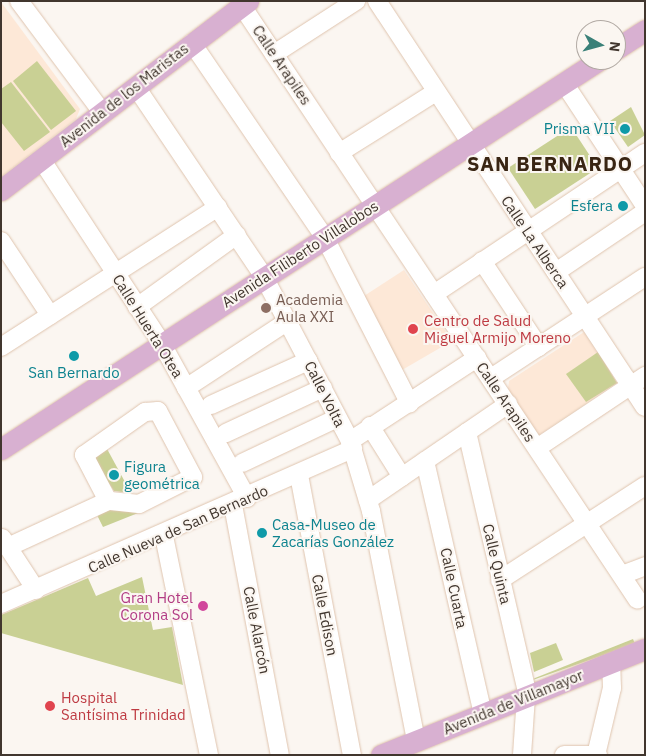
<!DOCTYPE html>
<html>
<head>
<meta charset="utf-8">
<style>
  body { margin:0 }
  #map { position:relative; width:646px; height:756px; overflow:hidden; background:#fbf6f1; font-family:"IBM Plex Sans",sans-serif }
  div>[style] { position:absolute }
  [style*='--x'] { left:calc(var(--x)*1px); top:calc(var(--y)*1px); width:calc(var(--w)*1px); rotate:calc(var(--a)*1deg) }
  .built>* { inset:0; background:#fde8d7 }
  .green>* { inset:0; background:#c9d094 }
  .roads { filter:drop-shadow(0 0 1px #dfc4ae) drop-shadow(0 0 1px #dfc4ae) }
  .minor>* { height:18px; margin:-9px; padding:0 9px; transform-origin:9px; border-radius:9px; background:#fff }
  .major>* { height:21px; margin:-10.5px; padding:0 10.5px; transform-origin:10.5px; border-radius:10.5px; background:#d8b0d1 }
  .dots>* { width:14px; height:14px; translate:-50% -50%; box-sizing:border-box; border:2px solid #fbf6f1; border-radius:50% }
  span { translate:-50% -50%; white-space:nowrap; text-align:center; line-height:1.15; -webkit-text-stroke:4px #fbf6f1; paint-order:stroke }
  .street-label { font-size:15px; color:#41362e }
  .culture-label { font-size:15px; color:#0d838f }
  .right { translate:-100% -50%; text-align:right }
  .left { translate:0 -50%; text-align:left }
  .education-label { font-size:15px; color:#785e54 }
  .health-label { font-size:15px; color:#be3a42 }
  .hotel-label { font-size:15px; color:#b23c85 }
  .district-label { font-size:20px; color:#392513; font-weight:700; letter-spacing:1px }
  .frame { position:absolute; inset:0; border:2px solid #41362e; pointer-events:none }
  .north { position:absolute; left:576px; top:20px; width:50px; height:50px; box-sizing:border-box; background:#fbf6f1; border:1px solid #b1a9a3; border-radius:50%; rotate:97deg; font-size:14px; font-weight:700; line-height:20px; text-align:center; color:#41362e }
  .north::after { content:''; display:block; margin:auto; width:18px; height:22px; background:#3a8078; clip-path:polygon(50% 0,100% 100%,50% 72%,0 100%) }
</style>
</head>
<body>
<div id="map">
  <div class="built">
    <i style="clip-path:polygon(1px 2px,80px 109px,76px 119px,1px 177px)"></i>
    <i style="clip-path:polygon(404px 270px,452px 341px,402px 370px,364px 296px)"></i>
    <i style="clip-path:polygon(584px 332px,617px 383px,539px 435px,508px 389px,509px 381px)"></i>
  </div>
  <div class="green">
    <i style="clip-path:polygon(37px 61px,76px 111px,51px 130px,13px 81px)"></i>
    <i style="clip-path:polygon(11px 82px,50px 132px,24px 151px,1px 122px,1px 89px)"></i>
    <i style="clip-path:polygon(631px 107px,645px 135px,628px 147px,610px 121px)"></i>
    <i style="clip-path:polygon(571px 127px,598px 168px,535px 209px,508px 168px)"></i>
    <i style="clip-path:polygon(598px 352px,617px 383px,586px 402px,566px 374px)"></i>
    <i style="clip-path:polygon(106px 447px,131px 493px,114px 491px,93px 460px)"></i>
    <i style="clip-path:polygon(111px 509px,137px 513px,138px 513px,103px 527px,97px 515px)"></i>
    <i style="clip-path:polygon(142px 577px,153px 630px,172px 627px,183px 685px,1px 633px,1px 615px,88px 578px,96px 596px)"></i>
    <i style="clip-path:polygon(633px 639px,635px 644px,530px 681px,535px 678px)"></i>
    <i style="clip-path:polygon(556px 643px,563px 660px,534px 672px,530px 653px)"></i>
  </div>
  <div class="roads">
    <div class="minor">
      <i style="--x:19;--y:1;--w:139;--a:53.2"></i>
      <i style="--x:377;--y:1;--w:486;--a:56.6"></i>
      <i style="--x:242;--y:6;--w:713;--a:56.33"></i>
      <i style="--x:192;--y:43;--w:236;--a:55.7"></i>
      <i style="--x:325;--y:238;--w:186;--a:62.9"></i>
      <i style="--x:274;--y:54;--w:98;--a:-32.9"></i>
      <i style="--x:564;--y:83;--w:147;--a:56.6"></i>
      <i style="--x:136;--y:87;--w:229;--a:56"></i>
      <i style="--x:264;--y:277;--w:185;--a:62.3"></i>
      <i style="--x:350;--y:441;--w:73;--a:73.3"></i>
      <i style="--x:371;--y:511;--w:234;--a:78.9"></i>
      <i style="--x:339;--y:153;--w:115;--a:-32.2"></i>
      <i style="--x:41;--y:159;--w:221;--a:56.8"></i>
      <i style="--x:162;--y:344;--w:176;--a:61.1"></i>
      <i style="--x:1;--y:241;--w:89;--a:56.5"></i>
      <i style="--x:482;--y:261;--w:103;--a:56.5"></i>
      <i style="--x:556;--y:272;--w:107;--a:-34"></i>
      <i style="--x:434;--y:294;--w:254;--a:-33.8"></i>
      <i style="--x:137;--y:307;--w:123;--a:-35.8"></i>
      <i style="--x:1;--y:347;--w:258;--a:-32.8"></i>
      <i style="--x:491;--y:378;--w:184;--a:-33.3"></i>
      <i style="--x:186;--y:388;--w:122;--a:-33.3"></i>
      <i style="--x:211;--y:405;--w:107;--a:-24.4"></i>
      <i style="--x:158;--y:411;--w:75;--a:62.1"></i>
      <i style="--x:193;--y:477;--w:60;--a:153.4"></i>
      <i style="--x:139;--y:504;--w:31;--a:-174"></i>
      <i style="--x:108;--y:501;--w:52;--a:-117.6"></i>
      <i style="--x:84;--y:455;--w:75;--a:-35.2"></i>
      <i style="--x:145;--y:412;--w:13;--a:-4"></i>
      <i style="--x:370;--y:426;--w:60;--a:57.9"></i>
      <i style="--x:467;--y:432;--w:272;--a:77"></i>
      <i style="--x:226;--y:433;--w:107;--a:-24.9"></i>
      <i style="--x:350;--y:441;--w:152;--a:-33.2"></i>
      <i style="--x:537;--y:448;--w:130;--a:-33.7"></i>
      <i style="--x:425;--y:461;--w:260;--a:77.1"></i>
      <i style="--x:242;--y:463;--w:105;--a:-25.3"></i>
      <i style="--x:299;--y:475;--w:285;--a:79.3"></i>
      <i style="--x:368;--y:500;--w:170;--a:-34.4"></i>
      <i style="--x:233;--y:505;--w:254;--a:79.4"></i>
      <i style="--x:164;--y:536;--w:224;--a:78.4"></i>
      <i style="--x:2;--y:538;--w:62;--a:56.8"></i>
      <i style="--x:8;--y:547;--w:110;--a:-24.7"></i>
      <i style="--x:622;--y:575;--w:25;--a:-21"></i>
      <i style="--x:500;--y:580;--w:173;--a:-33"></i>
      <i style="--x:1;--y:604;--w:385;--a:-23.8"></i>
      <i style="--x:522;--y:755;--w:58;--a:-86.1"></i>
      <i style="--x:564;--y:755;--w:34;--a:0"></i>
      <i style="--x:596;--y:755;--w:69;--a:-76.6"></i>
      <i style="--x:612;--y:688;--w:25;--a:-92"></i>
    </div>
    <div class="major">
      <i style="--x:616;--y:49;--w:35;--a:-33"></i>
      <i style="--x:1;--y:190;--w:311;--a:-37.4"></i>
      <i style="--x:1;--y:449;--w:713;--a:-33.04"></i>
      <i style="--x:381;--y:755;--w:284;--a:-21.9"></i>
    </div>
  </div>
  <div class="dots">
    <i style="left:625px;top:129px;background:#0f9aa8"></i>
    <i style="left:623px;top:206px;background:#0f9aa8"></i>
    <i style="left:266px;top:308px;background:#8d6e63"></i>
    <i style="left:413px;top:329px;background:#e0444e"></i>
    <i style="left:74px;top:356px;background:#0f9aa8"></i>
    <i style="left:114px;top:475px;background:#0f9aa8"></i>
    <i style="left:262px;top:533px;background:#0f9aa8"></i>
    <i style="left:203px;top:606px;background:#d1479c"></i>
    <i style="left:50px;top:706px;background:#e0444e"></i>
  </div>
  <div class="street-label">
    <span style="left:282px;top:65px;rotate:56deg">Calle Arapiles</span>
    <span style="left:124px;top:95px;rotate:-38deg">Avenida de los Maristas</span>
    <span style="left:535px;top:242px;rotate:56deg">Calle La Alberca</span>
    <span style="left:300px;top:254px;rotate:-33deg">Avenida Filiberto Villalobos</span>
    <span style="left:148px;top:326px;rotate:58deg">Calle Huerta Otea</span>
    <span style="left:325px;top:394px;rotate:63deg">Calle Volta</span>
    <span style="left:506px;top:402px;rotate:56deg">Calle Arapiles</span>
    <span style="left:178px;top:529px;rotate:-24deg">Calle Nueva de San Bernardo</span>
    <span style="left:497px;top:564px;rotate:77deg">Calle Quinta</span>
    <span style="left:454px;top:588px;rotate:78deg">Calle Cuarta</span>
    <span style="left:325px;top:615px;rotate:79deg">Calle Edison</span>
    <span style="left:257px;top:630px;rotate:79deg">Calle Alarcón</span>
    <span style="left:513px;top:702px;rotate:-22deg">Avenida de Villamayor</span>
  </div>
  <div class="culture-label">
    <span class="right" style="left:615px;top:129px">Prisma VII</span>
    <span class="right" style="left:613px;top:206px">Esfera</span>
    <span style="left:74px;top:373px">San Bernardo</span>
    <span class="left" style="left:124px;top:475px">Figura<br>geométrica</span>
    <span class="left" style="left:272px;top:533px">Casa-Museo de<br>Zacarías González</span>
  </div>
  <div class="education-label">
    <span class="left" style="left:276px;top:308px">Academia<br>Aula XXI</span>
  </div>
  <div class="health-label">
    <span class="left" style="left:424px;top:329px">Centro de Salud<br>Miguel Armijo Moreno</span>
    <span class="left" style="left:61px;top:706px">Hospital<br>Santísima Trinidad</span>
  </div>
  <div class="hotel-label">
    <span class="right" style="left:193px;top:606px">Gran Hotel<br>Corona Sol</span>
  </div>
  <div class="district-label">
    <span style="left:550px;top:163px">SAN BERNARDO</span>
  </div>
  <div class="frame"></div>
  <div class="north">N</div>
</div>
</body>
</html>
